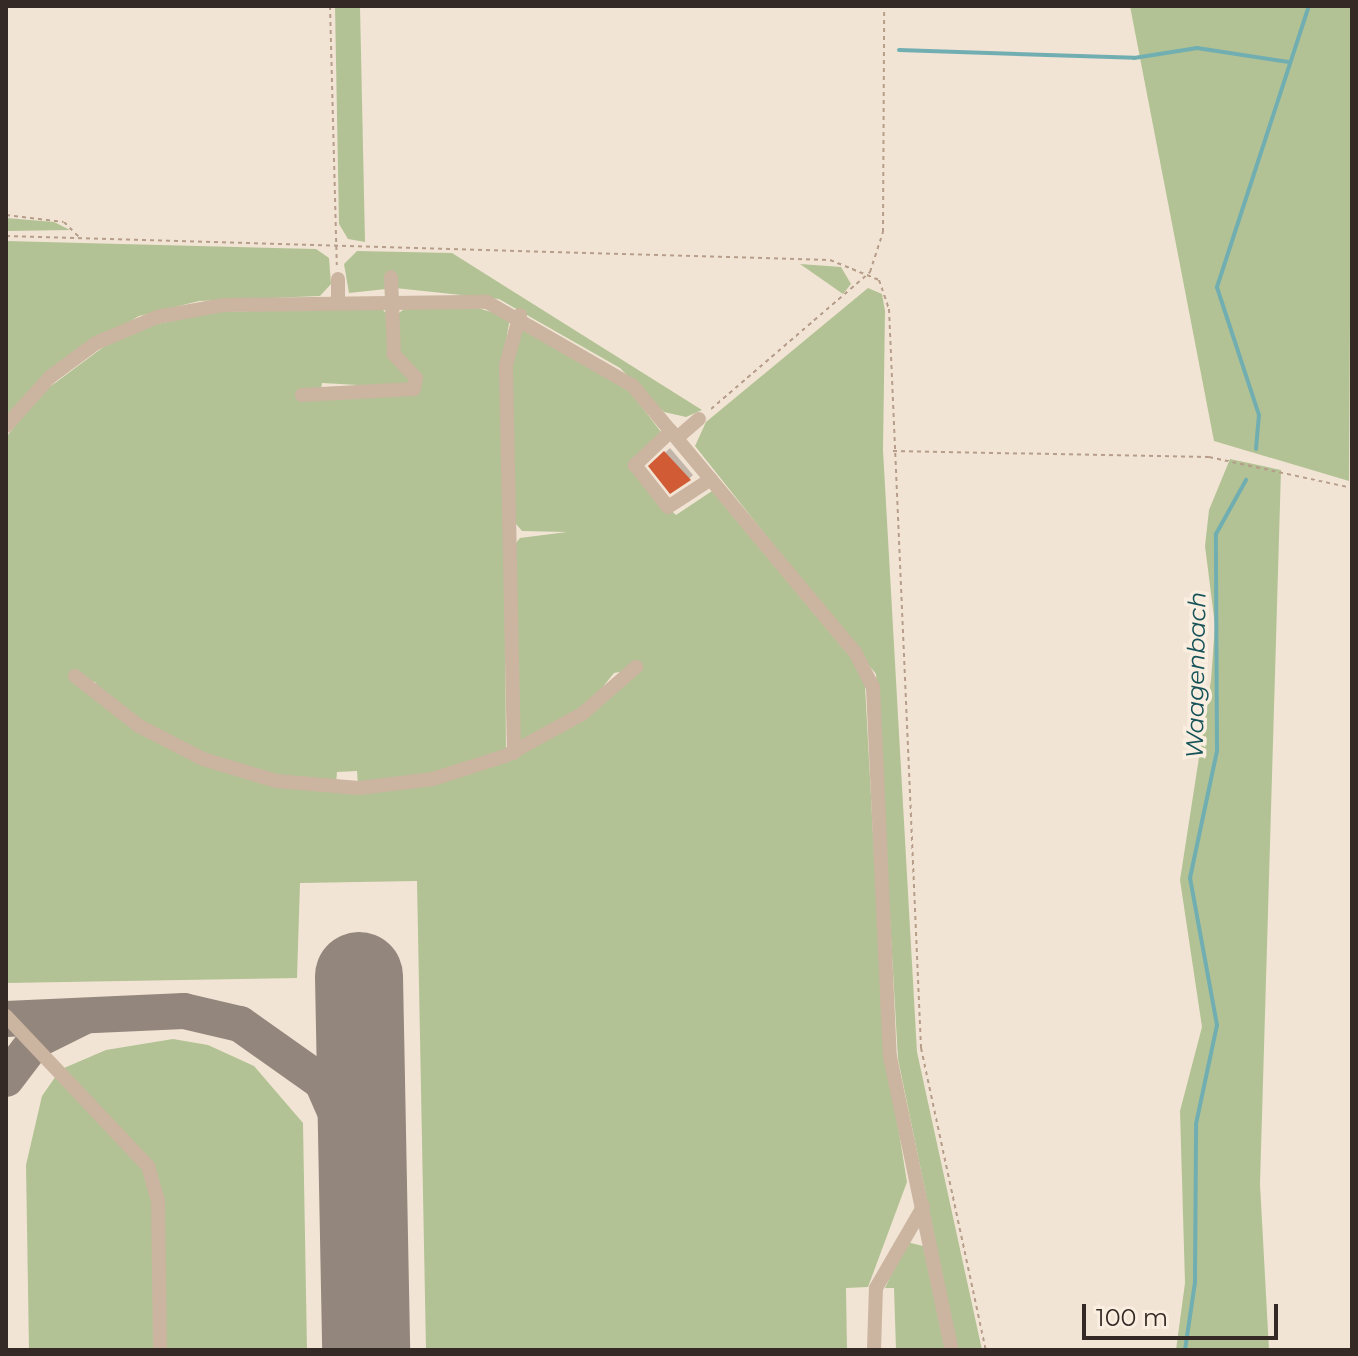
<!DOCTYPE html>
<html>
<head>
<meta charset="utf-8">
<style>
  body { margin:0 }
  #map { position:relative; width:1358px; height:1356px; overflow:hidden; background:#f2e4d4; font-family:Montserrat,sans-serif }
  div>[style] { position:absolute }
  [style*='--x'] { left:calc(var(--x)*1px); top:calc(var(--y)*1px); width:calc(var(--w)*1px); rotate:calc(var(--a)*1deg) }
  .green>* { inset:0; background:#b2c294 }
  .shadow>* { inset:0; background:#0003 }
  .stream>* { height:4px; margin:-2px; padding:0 2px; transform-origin:2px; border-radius:2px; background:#71aeb1 }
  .taxiway>* { height:36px; margin:-18px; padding:0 18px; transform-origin:18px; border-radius:18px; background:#93867c }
  .runway>* { height:88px; margin:-44px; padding:0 44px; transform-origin:44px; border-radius:44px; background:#93867c }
  .building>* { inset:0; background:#d05b34 }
  .path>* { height:2px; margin-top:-1px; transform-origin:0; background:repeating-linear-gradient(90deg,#b69d8a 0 4px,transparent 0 8px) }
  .minor>* { height:14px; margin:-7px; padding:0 7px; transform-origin:7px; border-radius:7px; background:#cbb4a0 }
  span { translate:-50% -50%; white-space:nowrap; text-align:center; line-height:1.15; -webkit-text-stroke:7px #faeee0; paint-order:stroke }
  .water-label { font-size:24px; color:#175358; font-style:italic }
  .frame { position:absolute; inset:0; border:8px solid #342924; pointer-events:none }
  .scale { position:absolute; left:1082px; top:1304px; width:196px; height:36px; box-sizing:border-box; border:4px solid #342924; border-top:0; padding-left:10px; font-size:24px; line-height:28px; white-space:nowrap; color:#342924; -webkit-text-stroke:6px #faeee0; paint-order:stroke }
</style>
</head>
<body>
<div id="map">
  <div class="green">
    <i style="clip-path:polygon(335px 6px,360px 6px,365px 242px,348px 239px,339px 224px)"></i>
    <i style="clip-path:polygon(1130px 6px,1352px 6px,1349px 481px,1214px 441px)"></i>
    <i style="clip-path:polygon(6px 218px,54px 222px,70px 230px,6px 231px)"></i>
    <i style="clip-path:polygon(6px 241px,316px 249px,329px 258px,331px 284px,320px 296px,199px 301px,139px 316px,50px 369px,6px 416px)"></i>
    <i style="clip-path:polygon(357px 251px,452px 253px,702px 410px,686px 417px,664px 412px,620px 368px,499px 299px,395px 288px,349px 293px,344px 264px)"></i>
    <i style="clip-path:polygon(800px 264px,841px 267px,851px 284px,843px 294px)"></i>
    <i style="clip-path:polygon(868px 288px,882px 294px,885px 311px,883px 450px,917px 1052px,982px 1350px,958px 1350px,898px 1059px,876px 674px,695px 446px,706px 422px)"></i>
    <i style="clip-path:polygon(407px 307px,475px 307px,510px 318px,503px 358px,506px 752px,400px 782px,358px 785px,357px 771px,337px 772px,336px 784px,280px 779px,183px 747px,112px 704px,95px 682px,72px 677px,165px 745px,292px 786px,402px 787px,475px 770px,536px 745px,639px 668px,614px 673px,589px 704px,516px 746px,512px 548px,520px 538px,567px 532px,522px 531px,512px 519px,509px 362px,515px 333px,525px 325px,631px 393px,661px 432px,628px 467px,676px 515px,712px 491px,851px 658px,865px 685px,884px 1040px,907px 1182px,868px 1287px,846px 1288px,847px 1350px,426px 1350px,417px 881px,300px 883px,297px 978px,6px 983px,6px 437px,43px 392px,102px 348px,149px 326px,212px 312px,381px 308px,389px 316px,391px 357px,412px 379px,411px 388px,322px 383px,321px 390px,300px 390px,300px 398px,412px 394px,418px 375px,397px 351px,396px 315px)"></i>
    <i style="clip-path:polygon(1230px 459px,1281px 470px,1260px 1184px,1269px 1350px,1176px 1350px,1185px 1283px,1180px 1111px,1202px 1027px,1180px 880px,1211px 680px,1215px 625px,1205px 546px,1209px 510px)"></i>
    <i style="clip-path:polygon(173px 1039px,208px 1045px,254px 1066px,303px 1123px,307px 1350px,164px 1350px,150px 1160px,64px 1068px,106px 1050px)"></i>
    <i style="clip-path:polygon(58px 1073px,128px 1144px,151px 1185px,157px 1350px,29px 1350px,26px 1165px,42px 1096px)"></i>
    <i style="clip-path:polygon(907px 1242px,923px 1246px,945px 1350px,896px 1350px,894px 1288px,885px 1288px)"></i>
  </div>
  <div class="shadow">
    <i style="clip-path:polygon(670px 448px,693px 475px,689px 479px,651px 466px)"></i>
  </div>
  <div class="stream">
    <i style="--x:899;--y:50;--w:235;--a:1.9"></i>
    <i style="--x:1134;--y:58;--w:64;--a:-9"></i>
    <i style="--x:1197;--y:48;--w:93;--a:8.7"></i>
    <i style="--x:1256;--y:449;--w:34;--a:-85"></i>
    <i style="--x:1259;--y:415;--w:135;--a:-108.2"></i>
    <i style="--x:1217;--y:287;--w:296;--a:-71.9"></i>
    <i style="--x:1185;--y:1350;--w:69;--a:-81.6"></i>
    <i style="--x:1195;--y:1282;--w:158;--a:-89.6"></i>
    <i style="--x:1196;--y:1124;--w:101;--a:-78"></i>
    <i style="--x:1217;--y:1025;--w:149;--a:-100.4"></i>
    <i style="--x:1190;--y:878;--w:130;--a:-78"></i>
    <i style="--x:1217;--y:751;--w:217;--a:-90.3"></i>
    <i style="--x:1216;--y:534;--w:62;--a:-60.9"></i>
  </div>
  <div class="taxiway">
    <i style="--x:6;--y:1019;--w:178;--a:-2.6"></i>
    <i style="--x:184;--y:1011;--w:57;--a:13.1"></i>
    <i style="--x:240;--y:1024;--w:100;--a:35.3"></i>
    <i style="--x:322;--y:1082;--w:99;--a:66.3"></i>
    <i style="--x:6;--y:1079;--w:48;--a:-52.7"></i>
    <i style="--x:35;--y:1041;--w:54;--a:-26.6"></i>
  </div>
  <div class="runway">
    <i style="--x:359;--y:976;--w:374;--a:88.9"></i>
  </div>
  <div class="building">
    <i style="clip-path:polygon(664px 451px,691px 480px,670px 494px,648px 466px)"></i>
  </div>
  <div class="path">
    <i style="--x:330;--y:6;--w:259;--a:88.5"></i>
    <i style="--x:6;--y:215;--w:58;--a:6.9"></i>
    <i style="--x:64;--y:222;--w:21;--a:45"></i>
    <i style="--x:6;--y:236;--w:824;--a:1.67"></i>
    <i style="--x:830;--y:260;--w:53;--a:22.2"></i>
    <i style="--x:879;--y:280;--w:31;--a:71"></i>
    <i style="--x:889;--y:309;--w:740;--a:87.52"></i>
    <i style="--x:921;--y:1048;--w:309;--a:77.9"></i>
    <i style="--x:711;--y:409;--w:210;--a:-40.7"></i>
    <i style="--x:870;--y:272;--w:42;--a:-72"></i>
    <i style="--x:883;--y:232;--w:226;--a:-89.7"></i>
    <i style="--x:893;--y:451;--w:316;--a:1.1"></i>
    <i style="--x:1209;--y:457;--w:146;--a:12.2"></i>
  </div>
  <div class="minor">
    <i style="--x:338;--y:279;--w:23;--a:90"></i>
    <i style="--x:302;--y:395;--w:112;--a:-3.1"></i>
    <i style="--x:414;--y:389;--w:11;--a:-80"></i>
    <i style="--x:416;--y:378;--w:33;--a:-133"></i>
    <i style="--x:394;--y:354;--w:77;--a:-92.2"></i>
    <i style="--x:6;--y:426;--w:66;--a:-48.1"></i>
    <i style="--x:50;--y:377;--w:57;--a:-36.5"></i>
    <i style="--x:96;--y:343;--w:66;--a:-23.1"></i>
    <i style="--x:157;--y:317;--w:68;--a:-10.2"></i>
    <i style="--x:224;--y:305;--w:263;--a:-0.7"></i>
    <i style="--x:487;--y:302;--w:168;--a:29.9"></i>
    <i style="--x:633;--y:386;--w:346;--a:50.2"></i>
    <i style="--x:855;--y:652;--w:39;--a:63"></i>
    <i style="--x:873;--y:687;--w:370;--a:87.4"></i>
    <i style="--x:890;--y:1057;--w:299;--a:78.1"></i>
    <i style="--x:671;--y:431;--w:50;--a:136.6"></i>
    <i style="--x:635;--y:465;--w:53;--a:51.8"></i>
    <i style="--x:668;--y:507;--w:51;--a:-33.1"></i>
    <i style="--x:677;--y:438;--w:29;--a:-41"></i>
    <i style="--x:75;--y:676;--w:81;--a:38"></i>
    <i style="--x:139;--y:726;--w:72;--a:27.3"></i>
    <i style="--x:203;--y:759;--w:76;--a:16.8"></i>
    <i style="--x:276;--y:781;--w:83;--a:4.8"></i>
    <i style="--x:359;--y:788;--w:75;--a:-6.9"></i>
    <i style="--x:433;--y:779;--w:76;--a:-17.7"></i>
    <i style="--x:505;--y:756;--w:88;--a:-28.6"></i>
    <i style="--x:582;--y:714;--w:72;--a:-41"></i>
    <i style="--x:514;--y:753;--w:388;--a:-91.2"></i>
    <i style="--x:506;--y:365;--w:52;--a:-74.4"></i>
    <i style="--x:6;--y:1016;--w:207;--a:46.6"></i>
    <i style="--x:148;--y:1166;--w:37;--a:74"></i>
    <i style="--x:158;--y:1202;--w:148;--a:89.2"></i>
    <i style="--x:874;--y:1350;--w:62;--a:-88.2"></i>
    <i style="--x:876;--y:1288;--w:94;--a:-59.9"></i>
  </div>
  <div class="water-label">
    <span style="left:1196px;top:675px;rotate:-89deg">Waagenbach</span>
  </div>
  <div class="frame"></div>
  <div class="scale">100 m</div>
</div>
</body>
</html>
